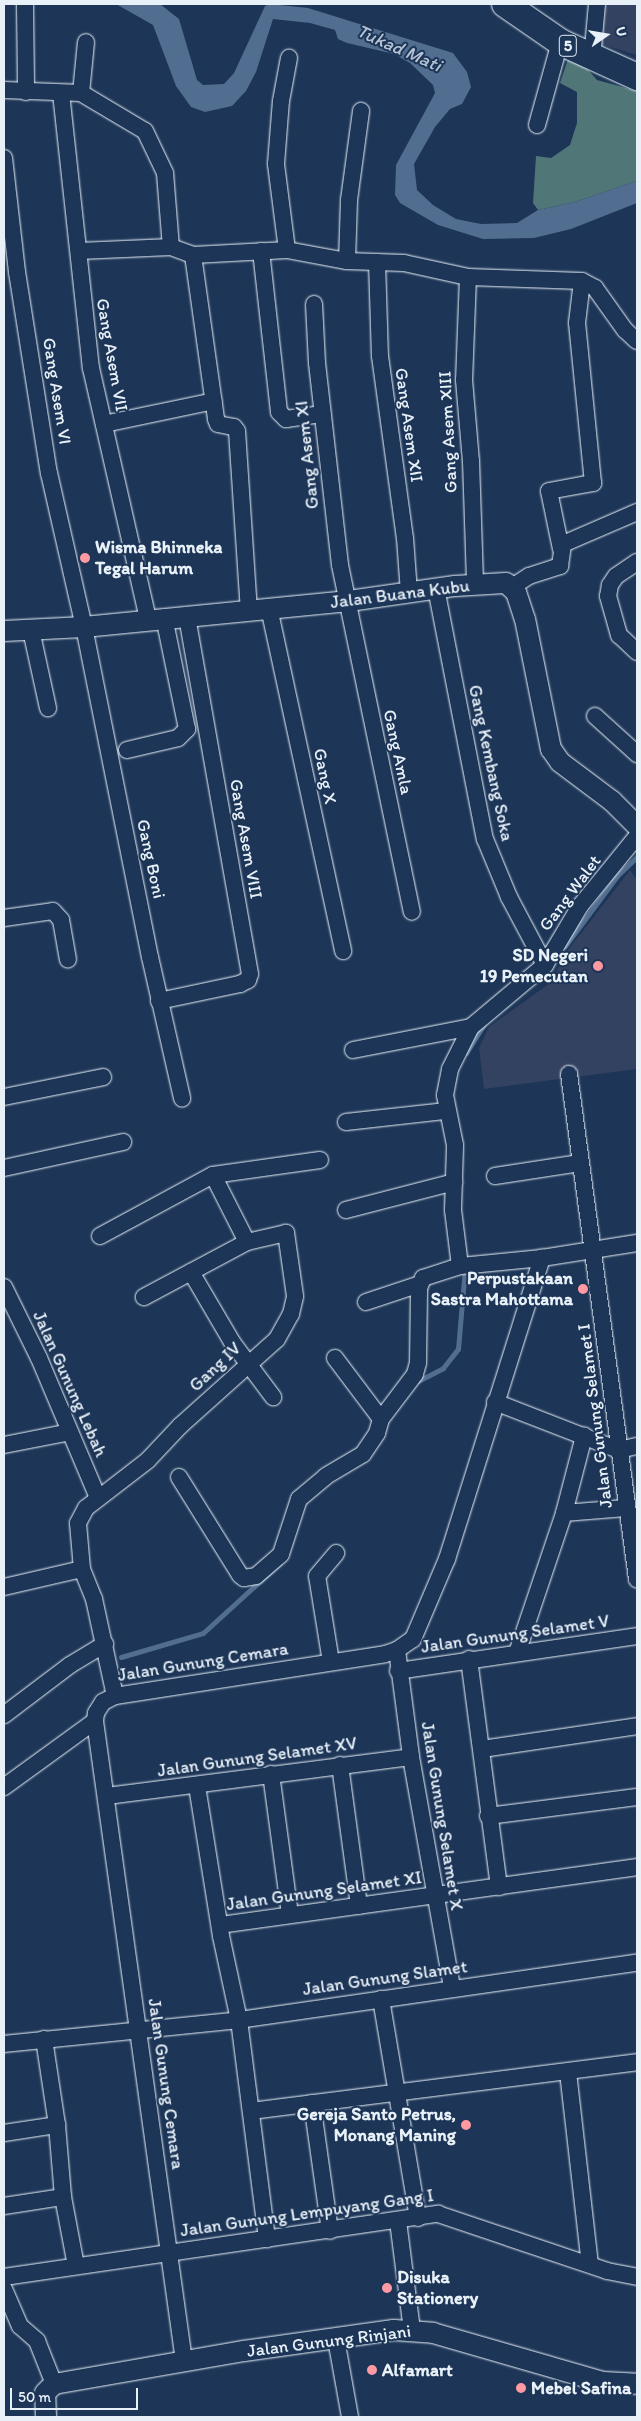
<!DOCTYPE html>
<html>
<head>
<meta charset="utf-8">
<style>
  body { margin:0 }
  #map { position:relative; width:641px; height:2421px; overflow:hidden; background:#1d3557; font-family:Itim,sans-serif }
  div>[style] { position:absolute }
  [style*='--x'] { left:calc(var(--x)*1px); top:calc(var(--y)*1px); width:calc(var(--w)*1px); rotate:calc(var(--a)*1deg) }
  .built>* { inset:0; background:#334260 }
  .green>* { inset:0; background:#517678 }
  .water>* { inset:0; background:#516d90 }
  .stream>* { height:5px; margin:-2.5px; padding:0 2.5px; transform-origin:2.5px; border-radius:2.5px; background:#516d90 }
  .roads { filter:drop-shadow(0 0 1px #e8f1f8) drop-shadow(0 0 1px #e8f1f8) }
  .minor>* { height:16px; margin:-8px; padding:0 8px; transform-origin:8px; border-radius:8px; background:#1d3557 }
  .tertiary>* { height:20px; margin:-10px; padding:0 10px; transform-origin:10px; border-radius:10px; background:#1d3557 }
  .trunk>* { height:26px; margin:-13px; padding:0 13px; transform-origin:13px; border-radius:13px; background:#1d3557 }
  .dots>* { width:14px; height:14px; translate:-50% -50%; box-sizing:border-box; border:2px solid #1d3557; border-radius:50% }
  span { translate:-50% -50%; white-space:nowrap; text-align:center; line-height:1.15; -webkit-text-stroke:4px #1d3557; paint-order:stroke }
  .shield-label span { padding:1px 4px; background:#1d3557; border:1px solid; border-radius:4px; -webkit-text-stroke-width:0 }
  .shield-label { font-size:16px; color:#e8f1f8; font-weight:700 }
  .street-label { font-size:18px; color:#e8f1f8 }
  .poi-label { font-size:18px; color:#e8f1f8; font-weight:700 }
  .left { translate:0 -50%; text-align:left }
  .right { translate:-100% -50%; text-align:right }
  .water-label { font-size:19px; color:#b3c3d4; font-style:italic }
  .frame { position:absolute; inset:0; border:5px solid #e8f1f8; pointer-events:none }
  .north { position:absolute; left:581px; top:10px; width:50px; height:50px; -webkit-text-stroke:4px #1d3557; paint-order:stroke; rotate:77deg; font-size:14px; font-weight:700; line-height:20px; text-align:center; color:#e8f1f8 }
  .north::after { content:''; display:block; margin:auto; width:18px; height:22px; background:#e8f1f8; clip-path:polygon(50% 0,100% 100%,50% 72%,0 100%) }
  .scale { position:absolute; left:10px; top:2388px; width:128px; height:22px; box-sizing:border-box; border:2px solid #e8f1f8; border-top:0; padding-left:6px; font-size:15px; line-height:18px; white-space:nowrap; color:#e8f1f8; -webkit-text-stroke:4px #1d3557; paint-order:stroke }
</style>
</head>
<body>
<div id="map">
  <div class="built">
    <i style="clip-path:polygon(598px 4px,637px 4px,637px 55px,597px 43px)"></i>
    <i style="clip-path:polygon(630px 870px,637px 880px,637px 1069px,484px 1089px,479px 1048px,489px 1027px,550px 983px,568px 950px)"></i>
  </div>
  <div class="green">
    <i style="clip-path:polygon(568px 59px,582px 63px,597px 80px,637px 91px,637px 181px,575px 202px,538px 210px,533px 203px,536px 156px,551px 158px,570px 145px,577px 123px,577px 92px,560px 83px)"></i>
  </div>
  <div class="water">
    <i style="clip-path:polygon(116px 4px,160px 4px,179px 19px,197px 80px,203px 85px,224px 84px,234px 73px,265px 6px,270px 4px,308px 8px,453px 53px,467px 72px,471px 87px,462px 104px,450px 109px,435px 127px,414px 164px,417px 190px,433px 205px,456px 219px,481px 224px,517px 223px,538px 210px,575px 202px,637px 181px,637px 203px,571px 229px,534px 238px,483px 239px,438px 225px,400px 203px,395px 195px,396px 165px,435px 93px,433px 85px,410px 63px,394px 54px,347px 43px,338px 39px,335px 30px,310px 23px,273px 19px,256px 72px,246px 91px,232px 106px,205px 112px,191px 107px,176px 86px,153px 25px)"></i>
  </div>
  <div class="stream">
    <i style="--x:565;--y:946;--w:87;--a:-53.4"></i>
    <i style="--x:617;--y:876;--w:28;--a:-44"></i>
    <i style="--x:466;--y:1053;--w:34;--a:-58"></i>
    <i style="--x:418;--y:1381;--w:28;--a:-27"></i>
    <i style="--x:443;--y:1368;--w:24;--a:-52"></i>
    <i style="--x:458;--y:1349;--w:81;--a:-85.1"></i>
    <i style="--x:121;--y:1657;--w:85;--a:-16.3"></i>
    <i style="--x:203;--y:1633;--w:104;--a:-42.3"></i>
  </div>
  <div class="roads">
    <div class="minor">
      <i style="--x:25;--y:4;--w:88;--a:89.3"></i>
      <i style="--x:592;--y:59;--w:55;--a:-84.8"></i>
      <i style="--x:4;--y:90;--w:77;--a:2.2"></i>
      <i style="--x:81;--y:93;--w:74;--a:30.7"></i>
      <i style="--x:145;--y:131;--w:47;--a:64.5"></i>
      <i style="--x:165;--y:173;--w:74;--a:85.4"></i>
      <i style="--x:61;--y:93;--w:277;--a:83.8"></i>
      <i style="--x:91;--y:368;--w:257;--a:77.2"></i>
      <i style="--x:81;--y:93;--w:51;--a:-84.4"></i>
      <i style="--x:537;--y:125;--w:86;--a:-74.5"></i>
      <i style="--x:4;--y:158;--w:115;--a:83.5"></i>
      <i style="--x:17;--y:272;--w:204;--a:81"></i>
      <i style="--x:49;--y:473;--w:158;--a:77.2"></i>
      <i style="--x:84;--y:627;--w:337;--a:78.7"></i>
      <i style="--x:150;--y:957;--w:145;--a:77.2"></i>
      <i style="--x:287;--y:250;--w:87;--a:-97.3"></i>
      <i style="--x:276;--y:164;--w:63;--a:-85.5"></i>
      <i style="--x:281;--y:101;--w:44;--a:-79.5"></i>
      <i style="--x:79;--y:251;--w:92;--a:-2.5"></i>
      <i style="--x:171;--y:247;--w:23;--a:20"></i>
      <i style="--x:193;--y:255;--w:94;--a:-3"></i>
      <i style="--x:287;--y:250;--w:61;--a:10.4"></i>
      <i style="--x:347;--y:261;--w:57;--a:2"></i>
      <i style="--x:404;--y:263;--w:66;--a:12.3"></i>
      <i style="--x:468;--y:277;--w:114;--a:2"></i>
      <i style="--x:582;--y:281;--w:15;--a:28"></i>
      <i style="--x:595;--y:288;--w:52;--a:54.5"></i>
      <i style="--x:625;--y:330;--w:16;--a:43"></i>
      <i style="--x:261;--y:251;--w:162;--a:83.6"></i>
      <i style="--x:279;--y:412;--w:10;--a:45"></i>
      <i style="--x:286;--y:419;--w:37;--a:-8"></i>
      <i style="--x:193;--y:255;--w:166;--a:82"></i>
      <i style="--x:216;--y:419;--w:5;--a:68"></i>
      <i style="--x:218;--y:424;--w:16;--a:11"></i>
      <i style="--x:234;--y:427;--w:5;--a:53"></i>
      <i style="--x:237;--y:431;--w:179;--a:86.2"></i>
      <i style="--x:347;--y:261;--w:61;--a:-88.1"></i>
      <i style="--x:349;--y:200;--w:90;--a:-82.3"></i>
      <i style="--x:377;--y:262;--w:94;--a:88.2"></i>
      <i style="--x:380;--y:356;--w:184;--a:82.2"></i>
      <i style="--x:405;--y:538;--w:54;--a:85.8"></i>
      <i style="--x:468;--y:277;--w:103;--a:92.2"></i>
      <i style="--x:464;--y:380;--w:81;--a:85.1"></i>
      <i style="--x:471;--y:461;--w:123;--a:88.1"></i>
      <i style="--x:314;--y:304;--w:59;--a:87.1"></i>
      <i style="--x:317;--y:363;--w:203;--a:83.5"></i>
      <i style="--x:340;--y:565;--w:354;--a:78.3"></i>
      <i style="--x:104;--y:424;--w:112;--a:-11.8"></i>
      <i style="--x:561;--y:549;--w:59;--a:-101.7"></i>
      <i style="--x:549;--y:491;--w:45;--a:-10.3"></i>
      <i style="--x:593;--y:483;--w:161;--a:-95.7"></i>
      <i style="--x:577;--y:323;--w:42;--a:-83.2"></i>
      <i style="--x:637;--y:562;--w:25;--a:146"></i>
      <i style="--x:616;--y:576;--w:11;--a:124"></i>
      <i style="--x:610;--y:585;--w:11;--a:100"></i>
      <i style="--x:608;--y:596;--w:41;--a:74.2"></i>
      <i style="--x:619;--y:635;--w:25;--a:43"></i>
      <i style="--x:512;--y:587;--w:20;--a:-33"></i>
      <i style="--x:529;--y:576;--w:33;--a:-18"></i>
      <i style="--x:560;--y:566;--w:22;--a:-82"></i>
      <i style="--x:563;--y:544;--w:81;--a:-23.4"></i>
      <i style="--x:436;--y:588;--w:256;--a:79"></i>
      <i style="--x:485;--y:839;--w:63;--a:67.5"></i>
      <i style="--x:509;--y:897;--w:77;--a:62.1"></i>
      <i style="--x:269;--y:608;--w:351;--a:77.8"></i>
      <i style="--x:31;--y:630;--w:80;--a:77.7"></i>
      <i style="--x:595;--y:716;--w:57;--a:42.1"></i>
      <i style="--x:127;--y:750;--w:52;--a:-13.2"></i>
      <i style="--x:178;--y:738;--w:13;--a:-45"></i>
      <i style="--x:187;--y:729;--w:114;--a:-101.6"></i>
      <i style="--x:4;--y:918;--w:49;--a:-8.1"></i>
      <i style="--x:53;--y:911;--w:12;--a:48"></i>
      <i style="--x:61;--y:920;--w:40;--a:80"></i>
      <i style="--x:159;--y:1001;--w:83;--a:-11.9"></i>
      <i style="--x:240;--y:984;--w:9;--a:-27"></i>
      <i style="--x:248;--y:980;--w:6;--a:-72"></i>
      <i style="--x:250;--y:974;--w:364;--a:-100"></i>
      <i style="--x:353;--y:1050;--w:120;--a:-11"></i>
      <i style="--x:569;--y:1074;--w:510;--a:82.33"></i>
      <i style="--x:4;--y:1097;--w:101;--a:-11.4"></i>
      <i style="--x:346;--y:1122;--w:101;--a:-6.3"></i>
      <i style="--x:4;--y:1168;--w:122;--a:-12.3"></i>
      <i style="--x:213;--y:1175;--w:75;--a:63.1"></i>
      <i style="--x:495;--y:1176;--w:86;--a:-8.7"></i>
      <i style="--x:346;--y:1210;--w:112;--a:-14.5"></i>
      <i style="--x:100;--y:1236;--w:128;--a:-28.4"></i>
      <i style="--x:213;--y:1175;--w:108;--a:-8"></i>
      <i style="--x:460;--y:1266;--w:56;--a:-97.1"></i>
      <i style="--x:453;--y:1210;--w:65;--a:-88.2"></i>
      <i style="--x:455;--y:1145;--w:51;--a:-101.3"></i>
      <i style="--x:445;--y:1095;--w:26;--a:-79"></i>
      <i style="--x:450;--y:1069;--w:47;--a:-63.4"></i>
      <i style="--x:471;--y:1027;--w:97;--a:-40"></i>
      <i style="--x:545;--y:965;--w:69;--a:-59.3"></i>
      <i style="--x:580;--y:906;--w:90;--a:-50.8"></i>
      <i style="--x:191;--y:1272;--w:81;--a:59.6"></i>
      <i style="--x:232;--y:1342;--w:69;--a:53.3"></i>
      <i style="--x:4;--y:1287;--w:79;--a:63.8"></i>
      <i style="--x:39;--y:1358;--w:152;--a:67.1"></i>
      <i style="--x:366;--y:1302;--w:57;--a:-18.4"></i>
      <i style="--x:335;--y:1358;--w:76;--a:53"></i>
      <i style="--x:381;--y:1419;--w:56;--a:-52.9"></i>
      <i style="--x:415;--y:1374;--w:11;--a:-75"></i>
      <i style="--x:418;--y:1363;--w:75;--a:-89.2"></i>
      <i style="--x:419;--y:1288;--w:11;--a:-68"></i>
      <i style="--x:423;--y:1278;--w:40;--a:-18"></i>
      <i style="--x:461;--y:1266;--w:81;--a:-5.6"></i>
      <i style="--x:495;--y:1402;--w:133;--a:21.2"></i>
      <i style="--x:619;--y:1450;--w:18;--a:-13"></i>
      <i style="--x:4;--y:1445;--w:67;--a:-11.1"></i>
      <i style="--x:179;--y:1477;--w:115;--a:58.1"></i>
      <i style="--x:240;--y:1575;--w:5;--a:37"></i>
      <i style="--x:244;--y:1578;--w:12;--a:-9"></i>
      <i style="--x:256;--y:1576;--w:33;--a:-41"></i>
      <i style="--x:281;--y:1554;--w:58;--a:-71.9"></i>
      <i style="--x:299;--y:1499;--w:35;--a:-40"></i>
      <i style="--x:326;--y:1476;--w:43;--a:-30.7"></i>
      <i style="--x:363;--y:1454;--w:25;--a:-56"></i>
      <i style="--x:377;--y:1433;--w:15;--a:-74"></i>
      <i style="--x:564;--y:1513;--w:62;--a:-4.6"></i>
      <i style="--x:4;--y:1587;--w:80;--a:-13"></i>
      <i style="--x:397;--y:1650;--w:108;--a:82.5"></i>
      <i style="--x:411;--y:1757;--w:235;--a:79.9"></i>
      <i style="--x:517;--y:1653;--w:148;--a:-71.4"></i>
      <i style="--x:564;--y:1513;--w:80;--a:-75.4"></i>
      <i style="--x:469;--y:1659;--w:230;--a:82.5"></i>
      <i style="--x:331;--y:1662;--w:87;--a:-99.2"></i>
      <i style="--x:317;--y:1576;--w:30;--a:-50"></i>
      <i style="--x:398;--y:1671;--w:242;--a:-8.3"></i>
      <i style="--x:115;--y:1696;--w:99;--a:-102.2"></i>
      <i style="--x:94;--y:1599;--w:32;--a:-112"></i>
      <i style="--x:82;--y:1569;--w:46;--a:-95"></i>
      <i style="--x:78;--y:1523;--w:17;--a:-62"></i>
      <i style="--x:86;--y:1508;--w:78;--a:-37.7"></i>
      <i style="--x:148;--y:1460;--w:47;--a:-46.7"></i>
      <i style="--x:180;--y:1426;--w:130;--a:-41.9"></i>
      <i style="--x:277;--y:1339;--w:29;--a:-61"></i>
      <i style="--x:291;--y:1314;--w:18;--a:-77"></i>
      <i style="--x:295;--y:1296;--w:64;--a:-98.1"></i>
      <i style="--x:286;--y:1233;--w:40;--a:167"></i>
      <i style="--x:247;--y:1242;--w:117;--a:151.9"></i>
      <i style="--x:4;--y:1715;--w:83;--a:-37.1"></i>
      <i style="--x:70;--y:1665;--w:41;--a:-31"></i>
      <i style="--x:482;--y:1749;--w:157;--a:-8.4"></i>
      <i style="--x:340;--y:1765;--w:142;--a:82.3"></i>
      <i style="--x:271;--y:1774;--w:142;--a:82.3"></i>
      <i style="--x:197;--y:1786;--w:152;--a:80.9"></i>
      <i style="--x:221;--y:1936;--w:86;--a:77.9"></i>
      <i style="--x:239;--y:2020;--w:221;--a:82.7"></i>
      <i style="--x:4;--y:1787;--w:112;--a:-36"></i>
      <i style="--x:107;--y:1796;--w:306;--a:-7.3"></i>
      <i style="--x:488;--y:1816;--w:150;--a:-7.3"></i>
      <i style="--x:220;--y:1925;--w:421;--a:-7.9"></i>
      <i style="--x:381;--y:1999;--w:222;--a:80.4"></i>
      <i style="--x:44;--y:2039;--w:87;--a:81.4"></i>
      <i style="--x:57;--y:2125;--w:72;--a:85.2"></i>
      <i style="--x:63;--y:2197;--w:70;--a:79.3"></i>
      <i style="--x:4;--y:2044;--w:236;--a:-5.8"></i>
      <i style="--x:239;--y:2020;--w:402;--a:-8.2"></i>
      <i style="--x:568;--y:2072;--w:193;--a:83.5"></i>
      <i style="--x:312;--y:2103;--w:129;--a:82"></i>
      <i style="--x:251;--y:2111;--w:389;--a:-7.2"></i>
      <i style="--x:4;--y:2133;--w:54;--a:-8.6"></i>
      <i style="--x:4;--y:2206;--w:60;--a:-8.7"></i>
      <i style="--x:398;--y:2221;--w:110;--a:82.7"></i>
      <i style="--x:4;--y:2277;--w:439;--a:-8.3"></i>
      <i style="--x:438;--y:2214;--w:178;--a:18.6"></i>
      <i style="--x:607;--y:2271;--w:31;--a:11"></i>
      <i style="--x:4;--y:2289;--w:40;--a:66.6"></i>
      <i style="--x:20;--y:2326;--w:23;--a:41"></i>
      <i style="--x:37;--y:2341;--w:46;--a:68.4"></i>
      <i style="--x:336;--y:2339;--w:79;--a:79.8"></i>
      <i style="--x:184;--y:2361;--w:646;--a:-97.92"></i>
      <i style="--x:95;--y:1721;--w:8;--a:-83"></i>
      <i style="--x:96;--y:1713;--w:13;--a:-58"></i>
      <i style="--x:103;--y:1702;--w:13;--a:-27"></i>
      <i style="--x:115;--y:1696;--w:273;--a:-8.8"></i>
      <i style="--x:385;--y:1654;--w:13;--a:-18"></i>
      <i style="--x:397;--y:1650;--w:19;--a:-35"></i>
      <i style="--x:413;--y:1639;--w:87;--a:-67"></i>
      <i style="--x:447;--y:1559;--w:316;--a:-72.5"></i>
      <i style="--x:542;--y:1258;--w:96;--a:-9"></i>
    </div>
    <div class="tertiary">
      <i style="--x:4;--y:631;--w:80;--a:-2.9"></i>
      <i style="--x:84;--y:627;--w:266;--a:-5.6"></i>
      <i style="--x:349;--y:601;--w:107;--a:-8.1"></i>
      <i style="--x:455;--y:586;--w:51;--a:-3.4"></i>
      <i style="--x:506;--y:583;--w:13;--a:42"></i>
      <i style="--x:516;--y:592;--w:28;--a:72"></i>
      <i style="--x:525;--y:619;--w:133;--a:78.7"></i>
      <i style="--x:551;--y:749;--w:16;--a:55"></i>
      <i style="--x:560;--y:762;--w:65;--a:36.9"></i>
      <i style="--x:612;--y:801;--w:35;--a:45"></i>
      <i style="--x:46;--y:2417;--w:24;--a:-92"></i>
      <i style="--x:45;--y:2393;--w:13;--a:-45"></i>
      <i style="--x:54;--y:2384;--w:193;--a:-9.9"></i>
      <i style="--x:244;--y:2351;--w:151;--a:-8"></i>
      <i style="--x:394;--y:2330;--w:39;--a:4"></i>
      <i style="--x:433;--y:2333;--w:177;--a:16.1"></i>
      <i style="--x:603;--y:2382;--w:34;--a:3"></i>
    </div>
    <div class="trunk">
      <i style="--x:505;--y:4;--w:67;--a:34.6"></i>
      <i style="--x:560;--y:42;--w:85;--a:24.4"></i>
    </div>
  </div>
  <div class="dots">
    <i style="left:85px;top:558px;background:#ff9aa2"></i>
    <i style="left:598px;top:966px;background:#ff9aa2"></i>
    <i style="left:583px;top:1289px;background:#ff9aa2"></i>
    <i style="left:466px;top:2125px;background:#ff9aa2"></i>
    <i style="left:387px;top:2288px;background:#ff9aa2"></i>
    <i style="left:372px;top:2370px;background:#ff9aa2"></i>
    <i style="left:521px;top:2388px;background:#ff9aa2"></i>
  </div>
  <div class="shield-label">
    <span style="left:568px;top:46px">5</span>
  </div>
  <div class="street-label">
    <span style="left:112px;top:355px;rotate:80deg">Gang Asem VII</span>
    <span style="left:57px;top:391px;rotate:81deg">Gang Asem VI</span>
    <span style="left:409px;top:425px;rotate:82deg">Gang Asem XII</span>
    <span style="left:448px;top:432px;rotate:-93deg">Gang Asem XIII</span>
    <span style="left:307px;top:455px;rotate:-96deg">Gang Asem XI</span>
    <span style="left:400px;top:594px;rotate:-7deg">Jalan Buana Kubu</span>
    <span style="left:398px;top:752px;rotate:78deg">Gang Amla</span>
    <span style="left:491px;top:763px;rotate:78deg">Gang Kembang Soka</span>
    <span style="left:325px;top:776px;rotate:78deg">Gang X</span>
    <span style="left:246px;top:839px;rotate:80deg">Gang Asem VIII</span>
    <span style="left:151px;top:859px;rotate:78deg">Gang Boni</span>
    <span style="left:570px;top:893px;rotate:-53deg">Gang Walet</span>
    <span style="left:215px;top:1367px;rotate:-43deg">Gang IV</span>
    <span style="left:70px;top:1384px;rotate:66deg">Jalan Gunung Lebah</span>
    <span style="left:595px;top:1416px;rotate:-97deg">Jalan Gunung Selamet I</span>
    <span style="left:515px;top:1634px;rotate:-8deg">Jalan Gunung Selamet V</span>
    <span style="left:203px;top:1662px;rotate:-9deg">Jalan Gunung Cemara</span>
    <span style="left:257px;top:1757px;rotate:-8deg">Jalan Gunung Selamet XV</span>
    <span style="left:442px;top:1816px;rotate:81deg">Jalan Gunung Selamet X</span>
    <span style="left:324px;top:1891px;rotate:-8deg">Jalan Gunung Selamet XI</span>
    <span style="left:385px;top:1978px;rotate:-8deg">Jalan Gunung Slamet</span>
    <span style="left:166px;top:2084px;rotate:82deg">Jalan Gunung Cemara</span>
    <span style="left:307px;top:2213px;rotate:-8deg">Jalan Gunung Lempuyang Gang I</span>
    <span style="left:329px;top:2341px;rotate:-7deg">Jalan Gunung Rinjani</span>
  </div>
  <div class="poi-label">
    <span class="left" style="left:95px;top:558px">Wisma Bhinneka<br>Tegal Harum</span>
    <span class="right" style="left:588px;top:966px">SD Negeri<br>19 Pemecutan</span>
    <span class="right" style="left:573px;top:1289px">Perpustakaan<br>Sastra Mahottama</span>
    <span class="right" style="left:456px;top:2125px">Gereja Santo Petrus,<br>Monang Maning</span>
    <span class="left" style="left:397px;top:2288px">Disuka<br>Stationery</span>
    <span class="left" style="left:382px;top:2370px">Alfamart</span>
    <span class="left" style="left:531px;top:2388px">Mebel Safina</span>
  </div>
  <div class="water-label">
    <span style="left:399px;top:48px;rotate:24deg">Tukad Mati</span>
  </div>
  <div class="frame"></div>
  <div class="north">U</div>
  <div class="scale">50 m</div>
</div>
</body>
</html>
